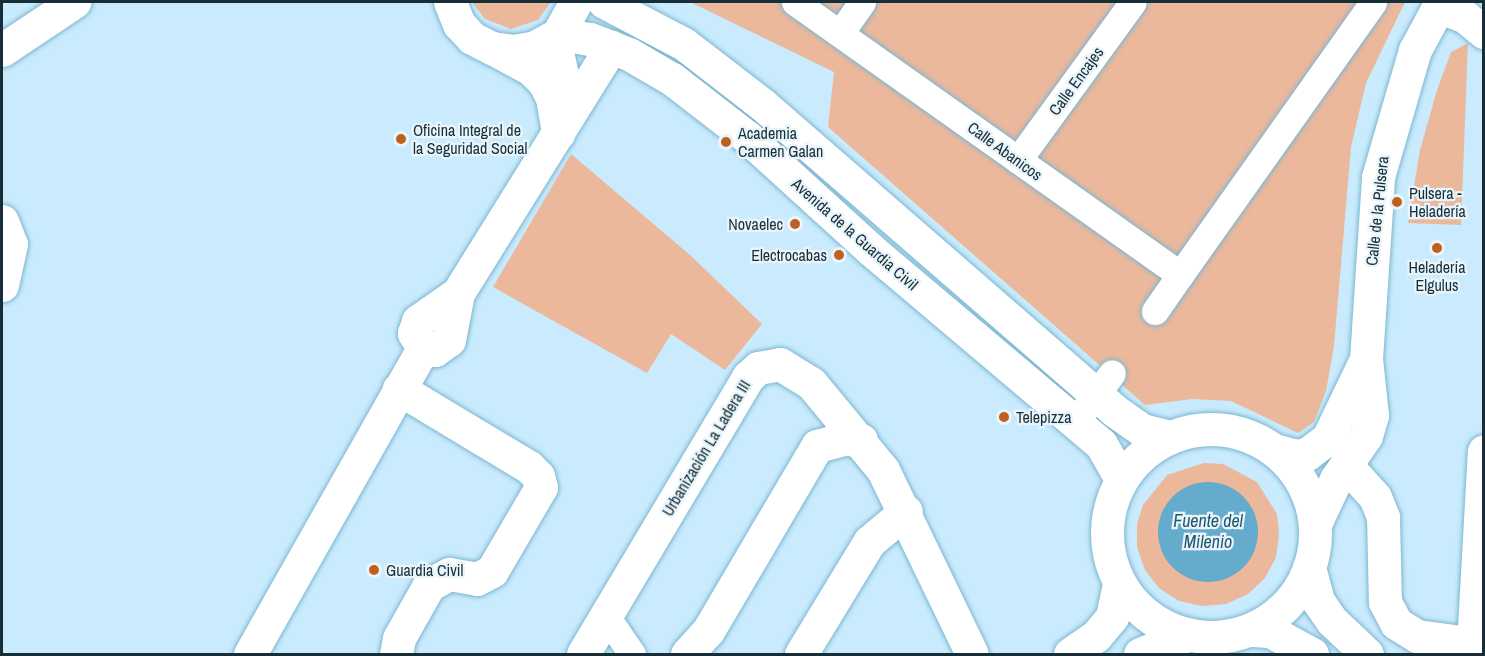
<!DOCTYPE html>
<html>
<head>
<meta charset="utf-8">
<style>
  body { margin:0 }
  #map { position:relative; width:1485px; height:656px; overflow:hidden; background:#c9ebfd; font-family:"Archivo Narrow",sans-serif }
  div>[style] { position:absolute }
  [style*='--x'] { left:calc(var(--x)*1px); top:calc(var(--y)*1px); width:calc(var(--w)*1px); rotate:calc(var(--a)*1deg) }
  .green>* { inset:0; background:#ebb89c }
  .water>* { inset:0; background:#65abcc }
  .round { border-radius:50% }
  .roads { filter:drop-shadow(0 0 2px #7db6d1) drop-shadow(0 0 2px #7db6d1) }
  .pedestrian>* { height:27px; margin:-13.5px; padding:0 13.5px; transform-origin:13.5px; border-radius:13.5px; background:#fff }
  .minor>* { height:33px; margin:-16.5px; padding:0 16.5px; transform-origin:16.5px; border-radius:16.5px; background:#fff }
  .tertiary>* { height:33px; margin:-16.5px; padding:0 16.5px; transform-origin:16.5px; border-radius:16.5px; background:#fff }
  .secondary>* { height:33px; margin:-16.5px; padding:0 16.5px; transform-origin:16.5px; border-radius:16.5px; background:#fff }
  .primary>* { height:33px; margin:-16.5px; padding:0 16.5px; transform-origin:16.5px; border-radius:16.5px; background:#fff }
  .primary>.ring { margin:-16.5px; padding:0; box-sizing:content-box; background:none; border:33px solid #fff; border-radius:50% }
  .dots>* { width:16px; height:16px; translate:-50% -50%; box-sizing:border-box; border:3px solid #e9f5fa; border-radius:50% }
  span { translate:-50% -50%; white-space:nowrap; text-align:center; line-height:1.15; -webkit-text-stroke:4.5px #e9f5fa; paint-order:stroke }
  .street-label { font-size:16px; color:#172e39 }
  .poi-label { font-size:16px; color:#172e39 }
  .left { translate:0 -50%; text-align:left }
  .right { translate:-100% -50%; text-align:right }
  .water-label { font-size:18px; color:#215870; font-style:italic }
  .frame { position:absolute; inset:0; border:3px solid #172e39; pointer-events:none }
</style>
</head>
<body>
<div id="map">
  <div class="green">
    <i style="clip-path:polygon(472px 2px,551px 2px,538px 20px,511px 29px,485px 19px)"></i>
    <i style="clip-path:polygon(690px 2px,1405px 2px,1366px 83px,1351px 147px,1334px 346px,1326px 391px,1314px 422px,1298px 433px,1231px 401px,1192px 399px,1145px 405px,828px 127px,834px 72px)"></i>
    <i style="clip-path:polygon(1468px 43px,1461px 225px,1408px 223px,1420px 150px,1437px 90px,1451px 52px)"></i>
    <i style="clip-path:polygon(571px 154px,690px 255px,762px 324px,725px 370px,671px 334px,647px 373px,493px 287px)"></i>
    <i style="clip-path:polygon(1204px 463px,1223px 464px,1257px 482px,1277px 514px,1279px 534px,1276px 557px,1265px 578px,1248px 594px,1226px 604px,1202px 606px,1179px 601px,1159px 588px,1145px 570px,1137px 547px,1137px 524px,1143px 505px,1167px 475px)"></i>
  </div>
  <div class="water">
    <i class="round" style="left:1158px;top:482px;width:100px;height:100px"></i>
  </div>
  <div class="roads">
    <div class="pedestrian">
      <i style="--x:795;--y:2;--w:472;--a:35.3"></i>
      <i style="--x:1180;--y:275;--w:44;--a:124.8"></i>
      <i style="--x:841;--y:32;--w:37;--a:-55"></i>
      <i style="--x:1018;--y:160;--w:195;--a:-54"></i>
      <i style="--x:1180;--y:275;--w:334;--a:-54.7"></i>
      <i style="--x:1075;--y:422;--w:61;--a:-52.9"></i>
      <i style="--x:606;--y:616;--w:46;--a:55.6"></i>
    </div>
    <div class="minor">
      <i style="--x:1439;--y:7;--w:27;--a:20"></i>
      <i style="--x:1464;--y:16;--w:26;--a:39"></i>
      <i style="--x:554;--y:37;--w:49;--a:78.2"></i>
      <i style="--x:564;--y:85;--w:23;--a:92"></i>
      <i style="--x:492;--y:48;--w:44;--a:28.3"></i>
      <i style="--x:531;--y:69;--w:18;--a:45"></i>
      <i style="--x:544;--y:82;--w:18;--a:63"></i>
      <i style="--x:552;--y:98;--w:36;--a:80"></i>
      <i style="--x:2;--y:221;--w:25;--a:69"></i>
      <i style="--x:11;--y:244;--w:42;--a:102.4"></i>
      <i style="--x:458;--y:293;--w:49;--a:145"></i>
      <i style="--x:418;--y:321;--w:13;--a:108"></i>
      <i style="--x:414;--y:333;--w:17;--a:59"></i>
      <i style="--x:423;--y:348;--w:12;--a:9"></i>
      <i style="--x:435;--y:350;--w:17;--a:-36"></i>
      <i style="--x:449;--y:340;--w:48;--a:-79.2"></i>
      <i style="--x:458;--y:293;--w:290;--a:-58.1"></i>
      <i style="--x:1346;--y:465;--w:43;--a:47.8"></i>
      <i style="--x:1375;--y:497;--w:22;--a:68"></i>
      <i style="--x:1383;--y:517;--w:85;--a:88.7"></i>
      <i style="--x:1385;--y:602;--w:24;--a:62"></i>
      <i style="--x:1396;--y:623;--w:25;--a:32"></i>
      <i style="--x:1417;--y:636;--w:68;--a:7.7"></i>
      <i style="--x:250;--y:654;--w:352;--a:-60.5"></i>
      <i style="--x:396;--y:654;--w:16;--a:-79"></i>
      <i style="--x:399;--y:638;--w:61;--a:-60.5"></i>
      <i style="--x:429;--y:585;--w:23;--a:-29"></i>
      <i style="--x:449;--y:574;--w:28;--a:10"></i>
      <i style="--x:477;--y:579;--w:17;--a:-28"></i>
      <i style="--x:492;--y:571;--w:97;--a:-59.7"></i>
      <i style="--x:541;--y:487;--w:11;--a:-105"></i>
      <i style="--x:538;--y:476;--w:13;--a:-135"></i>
      <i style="--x:529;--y:467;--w:152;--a:-149"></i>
      <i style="--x:583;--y:654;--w:322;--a:-59.2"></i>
      <i style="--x:748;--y:377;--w:13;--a:-42"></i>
      <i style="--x:758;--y:368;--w:22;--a:-10"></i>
      <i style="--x:780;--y:364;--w:36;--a:32"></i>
      <i style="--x:811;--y:383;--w:113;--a:50.4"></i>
      <i style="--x:883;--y:470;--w:204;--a:64.2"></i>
      <i style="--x:687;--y:654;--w:31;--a:-48"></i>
      <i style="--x:708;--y:631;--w:215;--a:-59.5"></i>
      <i style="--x:817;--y:446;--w:28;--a:-15"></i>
      <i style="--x:844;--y:439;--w:17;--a:3"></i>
      <i style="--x:801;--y:654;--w:131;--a:-58.7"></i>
      <i style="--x:869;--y:542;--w:48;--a:-40"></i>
      <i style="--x:1476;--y:654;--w:9;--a:-108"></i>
      <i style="--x:1473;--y:645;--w:194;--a:-86.8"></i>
    </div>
    <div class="tertiary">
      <i style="--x:2;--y:50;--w:87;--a:-33.7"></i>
    </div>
    <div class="secondary">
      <i style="--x:1274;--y:450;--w:23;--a:15"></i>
      <i style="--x:1296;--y:456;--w:11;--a:-10"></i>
      <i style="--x:1307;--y:454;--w:26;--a:-37"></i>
      <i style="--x:1328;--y:438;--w:88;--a:-64.3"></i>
      <i style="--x:1315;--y:524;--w:50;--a:-65"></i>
      <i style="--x:1336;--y:479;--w:52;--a:-55.1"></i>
      <i style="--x:1366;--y:436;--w:22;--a:-74"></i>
      <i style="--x:1372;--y:415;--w:56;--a:-96.1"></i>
      <i style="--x:1366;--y:359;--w:182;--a:-86.2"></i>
      <i style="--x:1378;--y:177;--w:132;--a:-73.8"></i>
      <i style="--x:1415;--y:50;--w:55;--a:-61.6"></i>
      <i style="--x:1309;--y:567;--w:35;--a:75"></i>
      <i style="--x:1318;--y:601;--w:24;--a:55"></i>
      <i style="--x:1332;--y:621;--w:48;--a:43.3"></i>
      <i style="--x:1251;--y:630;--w:19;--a:3"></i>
      <i style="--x:1270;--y:631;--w:48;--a:28.7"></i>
    </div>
    <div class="primary">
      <i style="--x:450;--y:2;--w:24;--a:68"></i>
      <i style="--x:459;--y:24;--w:19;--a:47"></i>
      <i style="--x:472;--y:38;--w:22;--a:27"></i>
      <i style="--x:492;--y:48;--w:21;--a:8"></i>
      <i style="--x:513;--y:51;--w:22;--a:-10"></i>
      <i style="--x:535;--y:47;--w:26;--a:-29"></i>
      <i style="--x:558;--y:34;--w:37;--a:-61"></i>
      <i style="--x:604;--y:2;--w:90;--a:27.7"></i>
      <i style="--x:684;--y:44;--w:100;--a:37.7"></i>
      <i style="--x:763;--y:105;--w:466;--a:41"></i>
      <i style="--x:1115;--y:411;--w:33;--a:35"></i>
      <i style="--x:1142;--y:430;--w:29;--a:14"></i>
      <i style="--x:558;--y:34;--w:32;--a:9"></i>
      <i style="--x:590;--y:39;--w:42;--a:21"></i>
      <i style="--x:629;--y:54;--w:50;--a:30.2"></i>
      <i style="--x:672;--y:79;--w:95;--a:37.7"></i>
      <i style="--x:747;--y:137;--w:166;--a:42.3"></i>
      <i style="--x:870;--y:249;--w:302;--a:40.2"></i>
      <i style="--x:1101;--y:444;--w:40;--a:60.3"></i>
      <i class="ring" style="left:1107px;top:429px;width:175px;height:175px"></i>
      <i style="--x:1070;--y:654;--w:32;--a:-35"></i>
      <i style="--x:1096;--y:636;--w:25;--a:-50"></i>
      <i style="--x:1112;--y:617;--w:34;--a:-78"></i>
      <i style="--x:1140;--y:654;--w:51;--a:-22"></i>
    </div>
  </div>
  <div class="dots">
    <i style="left:401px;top:139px;background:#c0601e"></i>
    <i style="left:726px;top:142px;background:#c0601e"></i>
    <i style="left:1397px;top:202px;background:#c0601e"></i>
    <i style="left:795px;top:224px;background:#c0601e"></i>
    <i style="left:1437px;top:248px;background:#c0601e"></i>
    <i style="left:839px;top:255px;background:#c0601e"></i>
    <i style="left:1004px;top:417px;background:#c0601e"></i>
    <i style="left:374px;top:570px;background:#c0601e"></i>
  </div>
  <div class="street-label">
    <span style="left:1076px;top:81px;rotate:-54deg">Calle Encajes</span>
    <span style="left:1005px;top:151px;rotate:36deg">Calle Abanicos</span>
    <span style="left:1377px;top:211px;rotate:-84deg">Calle de la Pulsera</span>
    <span style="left:855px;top:234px;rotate:41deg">Avenida de la Guardia Civil</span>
    <span style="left:706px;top:448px;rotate:-59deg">Urbanización La Ladera III</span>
  </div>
  <div class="poi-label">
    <span class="left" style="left:413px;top:139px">Oficina Integral de<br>la Seguridad Social</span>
    <span class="left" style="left:738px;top:142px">Academia<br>Carmen Galan</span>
    <span class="left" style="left:1409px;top:202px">Pulsera -<br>Heladería</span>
    <span class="right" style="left:783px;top:224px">Novaelec</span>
    <span class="right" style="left:827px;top:255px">Electrocabas</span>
    <span style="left:1437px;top:276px">Heladería<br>Elgulus</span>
    <span class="left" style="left:1016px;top:417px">Telepizza</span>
    <span class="left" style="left:386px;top:570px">Guardia Civil</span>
  </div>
  <div class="water-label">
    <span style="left:1208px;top:532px">Fuente del<br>Milenio</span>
  </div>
  <div class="frame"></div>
</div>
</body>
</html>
